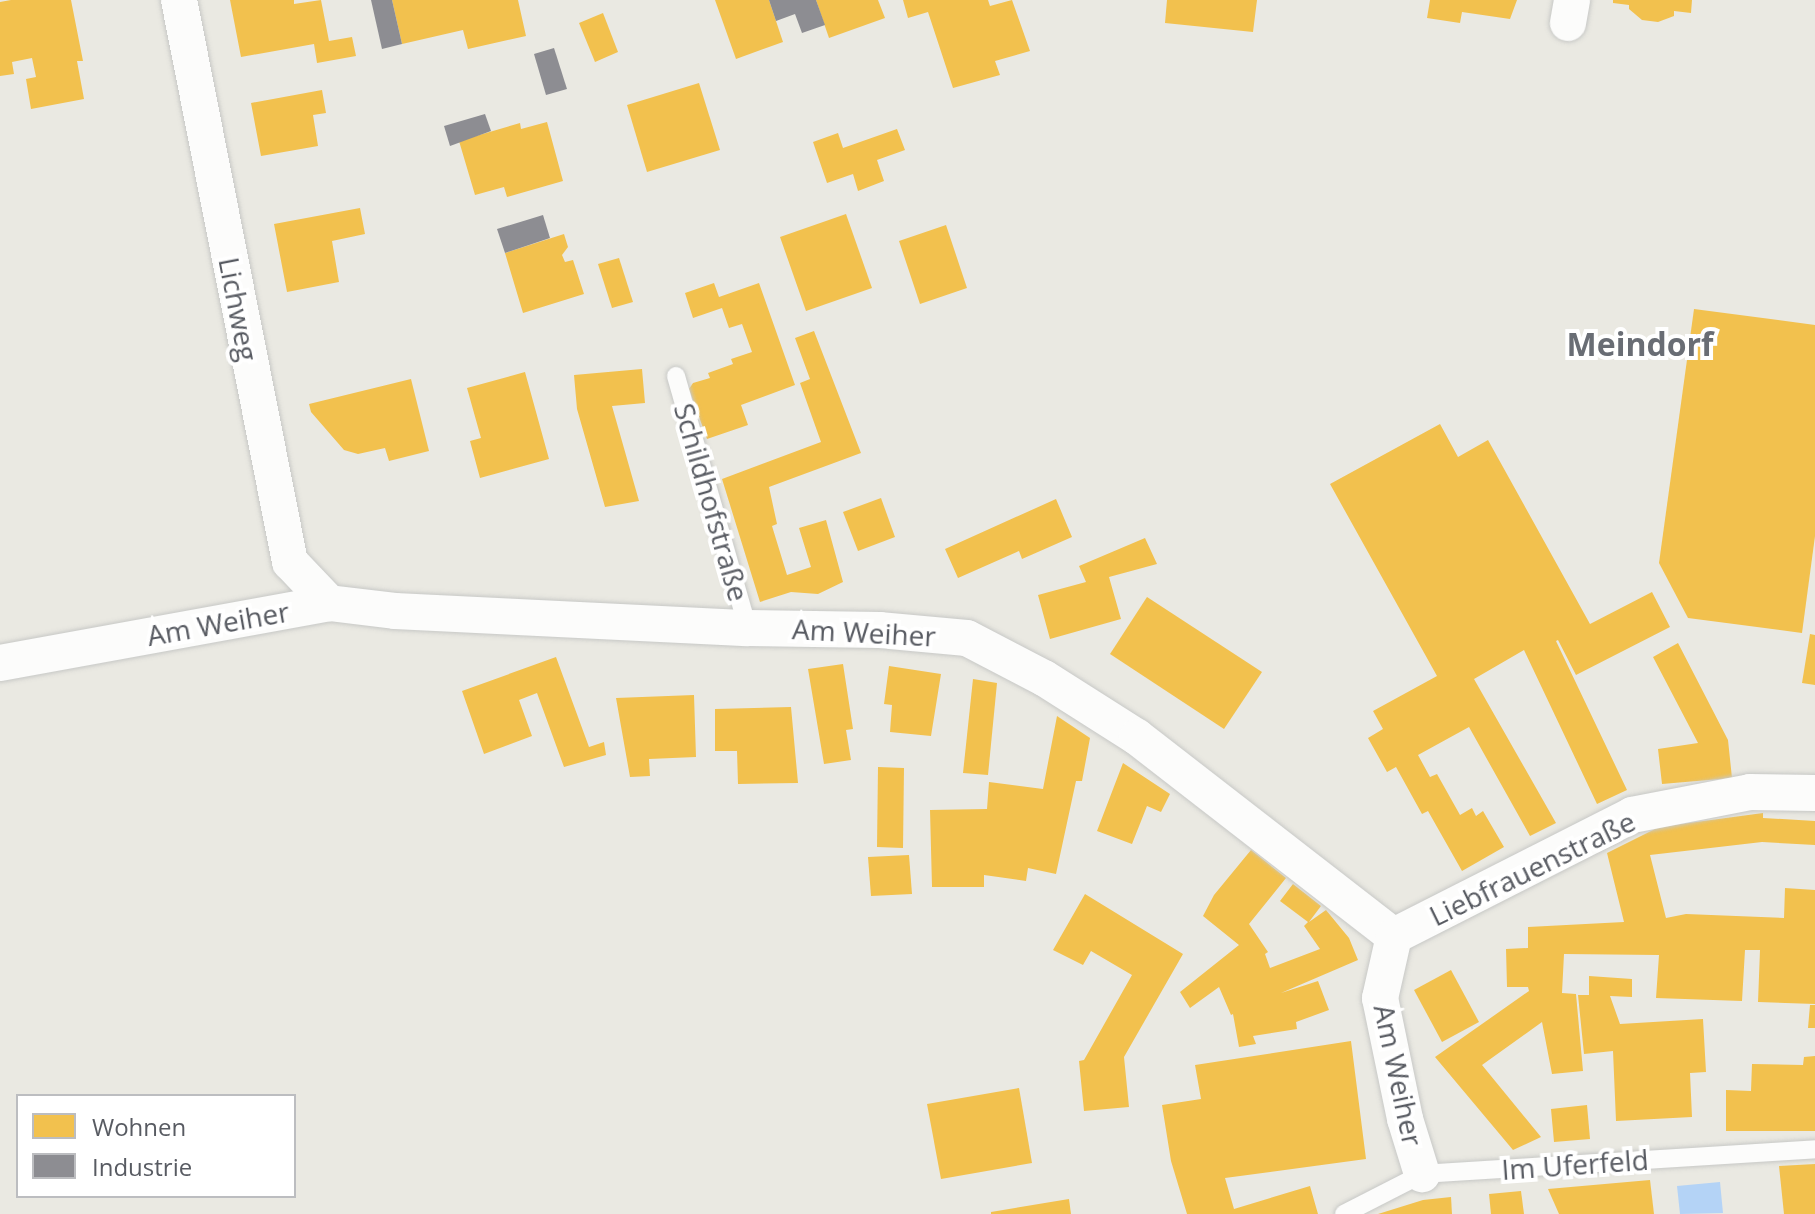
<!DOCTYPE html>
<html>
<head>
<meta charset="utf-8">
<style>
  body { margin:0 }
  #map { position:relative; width:1815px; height:1214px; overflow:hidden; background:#eae9e2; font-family:"Open Sans",sans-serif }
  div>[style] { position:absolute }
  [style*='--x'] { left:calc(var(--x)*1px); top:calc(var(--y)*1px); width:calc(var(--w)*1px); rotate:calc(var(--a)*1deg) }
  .water>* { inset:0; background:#b4d3f6 }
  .homes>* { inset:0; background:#f2c14e }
  .industry>* { inset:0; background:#8d8d92 }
  .roads { filter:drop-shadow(0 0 2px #c7c8c6) drop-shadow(0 0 2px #c7c8c6) }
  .service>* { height:18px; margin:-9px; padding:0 9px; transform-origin:9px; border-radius:9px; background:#fcfcfb }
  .minor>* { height:36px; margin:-18px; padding:0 18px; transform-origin:18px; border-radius:18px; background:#fcfcfb }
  span { translate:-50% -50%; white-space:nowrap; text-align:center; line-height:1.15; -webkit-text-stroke:8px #fff; paint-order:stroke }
  .street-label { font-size:28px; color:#585b62 }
  .quarter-label { font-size:32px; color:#696d74; font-weight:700 }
  .legend { position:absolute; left:16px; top:1094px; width:280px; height:104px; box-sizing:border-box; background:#fff; border:2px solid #bcbdc0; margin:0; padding:10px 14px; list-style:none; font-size:24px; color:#585b62 }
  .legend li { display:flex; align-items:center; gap:16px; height:40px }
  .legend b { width:40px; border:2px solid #bcbdc0 }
</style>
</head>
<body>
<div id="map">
  <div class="water">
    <i style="clip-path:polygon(1720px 1182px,1723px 1213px,1680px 1214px,1677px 1186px)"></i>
  </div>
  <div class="homes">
    <i style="clip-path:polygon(11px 0,71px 0,83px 61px,77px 61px,84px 99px,31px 109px,26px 79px,36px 77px,32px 58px,12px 62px,14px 74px,0 76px,0 2px)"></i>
    <i style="clip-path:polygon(230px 0,294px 0,294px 4px,321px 0,329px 41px,352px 37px,356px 56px,317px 63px,314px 44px,241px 57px)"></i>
    <i style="clip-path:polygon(392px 0,518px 0,526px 36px,468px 49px,463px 30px,402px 44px)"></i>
    <i style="clip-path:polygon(715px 0,769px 0,783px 42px,736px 59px)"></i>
    <i style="clip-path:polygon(816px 0,878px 0,885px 18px,829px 38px)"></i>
    <i style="clip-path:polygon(903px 0,988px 0,990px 6px,1012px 0,1030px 51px,995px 61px,1000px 75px,953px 88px,928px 12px,908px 18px)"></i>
    <i style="clip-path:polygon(1167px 0,1257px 0,1253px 32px,1165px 23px)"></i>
    <i style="clip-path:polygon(1430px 0,1517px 0,1510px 19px,1462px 12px,1460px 23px,1427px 18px)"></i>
    <i style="clip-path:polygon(1613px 0,1692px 0,1691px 13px,1674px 11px,1674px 16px,1658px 22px,1642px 20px,1629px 9px,1629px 5px,1613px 3px)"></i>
    <i style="clip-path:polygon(603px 13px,618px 52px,595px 62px,579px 23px)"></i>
    <i style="clip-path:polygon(699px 83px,720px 150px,647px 172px,627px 105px)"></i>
    <i style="clip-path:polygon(322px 90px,326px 113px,313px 115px,318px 146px,261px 156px,251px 103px)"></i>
    <i style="clip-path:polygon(547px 122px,563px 181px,507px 197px,504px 187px,475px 195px,459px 141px,520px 123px,521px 129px)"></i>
    <i style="clip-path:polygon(897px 129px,905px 150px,877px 160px,884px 181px,858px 191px,853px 174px,827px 183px,813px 142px,838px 133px,843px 148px)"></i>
    <i style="clip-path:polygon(360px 208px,365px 234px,332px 241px,339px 282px,287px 292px,274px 224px)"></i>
    <i style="clip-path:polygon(846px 214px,872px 288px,806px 311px,780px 237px)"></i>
    <i style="clip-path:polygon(946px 225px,967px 288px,920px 304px,899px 241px)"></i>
    <i style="clip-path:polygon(564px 234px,568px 247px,562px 255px,565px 262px,573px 260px,584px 294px,523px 313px,505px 253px)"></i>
    <i style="clip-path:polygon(619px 258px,633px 302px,612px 308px,598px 264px)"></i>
    <i style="clip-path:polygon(714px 283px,719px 297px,759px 283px,795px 385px,741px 405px,748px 425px,707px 439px,689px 389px,693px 383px,710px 378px,708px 373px,733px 364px,731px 359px,752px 352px,742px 324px,729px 328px,722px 308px,693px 318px,685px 293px)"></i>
    <i style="clip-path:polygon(1694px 309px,1815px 325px,1815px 536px,1802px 633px,1688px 618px,1659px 563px)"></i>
    <i style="clip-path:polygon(814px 331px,861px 453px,769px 487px,777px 524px,772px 526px,787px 575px,811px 567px,799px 528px,826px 520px,843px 582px,818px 594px,791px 592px,760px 602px,722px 479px,821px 442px,800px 383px,810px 379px,795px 338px)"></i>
    <i style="clip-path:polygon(642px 369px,645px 403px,612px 406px,639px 501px,605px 507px,577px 409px,574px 375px)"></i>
    <i style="clip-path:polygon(525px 372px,549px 459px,480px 478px,470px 441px,481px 438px,467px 388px)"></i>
    <i style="clip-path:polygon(411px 379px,429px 451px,389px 461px,385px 448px,358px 454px,344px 450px,311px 412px,309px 404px)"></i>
    <i style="clip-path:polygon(1440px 424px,1458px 457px,1488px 440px,1590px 624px,1652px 592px,1670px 627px,1576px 675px,1558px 640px,1556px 641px,1627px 790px,1597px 804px,1524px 650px,1474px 679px,1556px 823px,1530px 836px,1469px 727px,1418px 755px,1430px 777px,1437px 774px,1460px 815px,1472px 808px,1476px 816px,1483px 811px,1504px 847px,1462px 871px,1428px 811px,1422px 814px,1396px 767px,1387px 772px,1368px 738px,1383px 729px,1373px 711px,1437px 676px,1330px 484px)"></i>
    <i style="clip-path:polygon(881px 498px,895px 537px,858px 551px,843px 512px)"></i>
    <i style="clip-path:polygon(1056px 499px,1072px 537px,1022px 559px,1019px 551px,958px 578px,945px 549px)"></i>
    <i style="clip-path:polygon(1145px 538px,1157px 564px,1109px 577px,1121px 619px,1050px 639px,1038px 595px,1086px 582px,1079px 566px)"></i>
    <i style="clip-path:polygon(1147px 597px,1262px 672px,1224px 729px,1110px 654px)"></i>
    <i style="clip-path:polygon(1810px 634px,1815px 635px,1815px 685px,1802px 683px)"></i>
    <i style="clip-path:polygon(1678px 643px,1728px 740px,1732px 778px,1662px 784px,1658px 749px,1698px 743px,1653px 657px)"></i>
    <i style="clip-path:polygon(556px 657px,589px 747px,604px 742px,606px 755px,564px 767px,537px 693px,519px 700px,532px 736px,484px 754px,462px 691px)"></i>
    <i style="clip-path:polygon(843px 664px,853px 729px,846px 730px,851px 760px,824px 764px,808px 669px)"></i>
    <i style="clip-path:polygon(889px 666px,941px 674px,931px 736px,890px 732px,892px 705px,884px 704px)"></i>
    <i style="clip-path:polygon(973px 679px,997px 683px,988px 775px,963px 773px)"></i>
    <i style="clip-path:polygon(694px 695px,696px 757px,649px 759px,650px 776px,630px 777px,616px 698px)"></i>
    <i style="clip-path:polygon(791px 707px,798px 783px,738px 784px,737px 751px,715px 751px,715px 709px)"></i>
    <i style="clip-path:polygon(1057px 716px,1090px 738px,1082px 781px,1076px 781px,1056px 874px,1028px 868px,1026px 881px,984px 875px,984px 887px,932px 887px,930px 810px,987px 809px,989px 782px,1043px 789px)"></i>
    <i style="clip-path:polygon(1123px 763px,1170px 794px,1161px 812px,1147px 806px,1132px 844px,1097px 831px)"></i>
    <i style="clip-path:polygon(878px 767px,904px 768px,903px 848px,877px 847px)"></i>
    <i style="clip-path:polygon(1763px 813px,1763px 818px,1815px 821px,1815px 845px,1762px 842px,1650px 855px,1666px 918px,1686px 914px,1784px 918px,1785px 888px,1815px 890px,1815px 1004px,1758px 1002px,1760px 950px,1745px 950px,1742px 1001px,1656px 998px,1659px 955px,1564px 954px,1562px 993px,1576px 994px,1583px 1071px,1552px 1074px,1542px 1022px,1482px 1065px,1541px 1137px,1513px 1150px,1435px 1057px,1529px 991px,1528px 987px,1507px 987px,1506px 949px,1528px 948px,1528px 927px,1624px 922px,1607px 853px,1659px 827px)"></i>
    <i style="clip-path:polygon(1251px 850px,1286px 878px,1249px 924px,1268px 952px,1265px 954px,1270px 968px,1320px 949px,1304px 926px,1308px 922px,1280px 901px,1293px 884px,1321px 906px,1309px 922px,1326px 910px,1349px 938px,1358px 960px,1281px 993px,1318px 981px,1329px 1010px,1296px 1022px,1297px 1029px,1253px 1036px,1256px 1044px,1239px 1047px,1233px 1014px,1231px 1015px,1219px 987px,1190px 1008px,1180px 992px,1239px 945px,1203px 916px,1214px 895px)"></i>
    <i style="clip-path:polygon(909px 855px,912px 894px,871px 896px,868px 857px)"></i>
    <i style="clip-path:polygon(1085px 894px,1183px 954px,1124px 1057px,1129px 1107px,1084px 1111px,1079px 1061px,1084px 1060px,1132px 975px,1091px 951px,1083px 965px,1053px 950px)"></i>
    <i style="clip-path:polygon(1451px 970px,1479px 1022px,1442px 1042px,1414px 990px)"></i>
    <i style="clip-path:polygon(1589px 976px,1632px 979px,1632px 997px,1610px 996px,1620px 1024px,1703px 1019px,1706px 1072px,1690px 1073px,1692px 1117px,1616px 1121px,1613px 1051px,1584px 1054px,1578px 995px,1589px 995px)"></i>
    <i style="clip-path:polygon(1810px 1005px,1815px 1005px,1815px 1028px,1808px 1028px)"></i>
    <i style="clip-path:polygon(1351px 1041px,1366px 1159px,1225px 1178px,1234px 1209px,1310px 1186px,1318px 1214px,1187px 1214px,1171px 1161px,1162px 1105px,1201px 1099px,1195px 1065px)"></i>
    <i style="clip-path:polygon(1815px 1056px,1815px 1131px,1726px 1131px,1726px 1090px,1751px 1091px,1752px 1064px,1803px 1065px,1804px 1057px)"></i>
    <i style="clip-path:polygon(1019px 1088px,1032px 1163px,941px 1179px,927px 1104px)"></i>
    <i style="clip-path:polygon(1587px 1105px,1590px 1139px,1554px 1142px,1551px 1109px)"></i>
    <i style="clip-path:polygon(1815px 1164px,1815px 1214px,1784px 1214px,1779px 1166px)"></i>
    <i style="clip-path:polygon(1650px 1180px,1654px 1214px,1559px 1214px,1548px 1189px)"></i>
    <i style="clip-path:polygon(1521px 1191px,1524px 1214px,1491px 1214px,1489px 1194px)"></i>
    <i style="clip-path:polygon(1451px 1197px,1452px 1214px,1378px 1214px,1423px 1200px)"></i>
    <i style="clip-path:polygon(1069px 1199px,1071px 1214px,991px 1214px,991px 1212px)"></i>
  </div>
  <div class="industry">
    <i style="clip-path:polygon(371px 0,392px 0,402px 44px,382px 49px)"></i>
    <i style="clip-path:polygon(769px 0,816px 0,825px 25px,802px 33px,795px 14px,776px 21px)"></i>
    <i style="clip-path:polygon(554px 48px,567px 89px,546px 95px,534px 54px)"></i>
    <i style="clip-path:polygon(485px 114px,491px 131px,450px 146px,444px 126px)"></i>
    <i style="clip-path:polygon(543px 215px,550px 238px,505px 253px,497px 229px)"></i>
  </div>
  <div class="roads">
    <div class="service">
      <i style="--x:676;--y:376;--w:262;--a:74.1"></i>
      <i style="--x:1344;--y:1214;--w:88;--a:-27.1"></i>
      <i style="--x:1422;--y:1174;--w:394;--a:-3.6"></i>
    </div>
    <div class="minor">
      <i style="--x:179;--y:0;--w:573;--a:78.83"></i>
      <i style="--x:290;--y:562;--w:57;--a:46.4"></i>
      <i style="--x:1568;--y:23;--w:23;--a:-80"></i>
      <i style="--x:0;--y:663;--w:334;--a:-10.3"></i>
      <i style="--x:329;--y:603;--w:66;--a:6.9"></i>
      <i style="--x:395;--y:611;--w:353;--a:2.8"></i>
      <i style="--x:748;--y:628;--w:132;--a:0.9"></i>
      <i style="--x:880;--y:630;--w:87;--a:5.3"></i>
      <i style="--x:967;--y:638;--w:87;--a:27.5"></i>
      <i style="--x:1044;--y:678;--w:110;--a:32.4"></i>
      <i style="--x:1137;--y:737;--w:325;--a:37.8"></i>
      <i style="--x:1394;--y:936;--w:267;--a:-26.9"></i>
      <i style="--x:1632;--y:815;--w:120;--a:-11"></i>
      <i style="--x:1750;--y:792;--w:65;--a:0.9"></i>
      <i style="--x:1394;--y:936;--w:64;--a:102.7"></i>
      <i style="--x:1380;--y:998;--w:124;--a:78.3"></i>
      <i style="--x:1405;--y:1119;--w:58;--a:72.8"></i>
    </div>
  </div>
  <div class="street-label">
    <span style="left:239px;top:309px;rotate:79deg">Lichweg</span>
    <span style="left:712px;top:502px;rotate:74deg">Schildhofstraße</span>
    <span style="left:218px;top:623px;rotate:-10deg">Am Weiher</span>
    <span style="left:864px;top:632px;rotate:3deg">Am Weiher</span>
    <span style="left:1532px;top:868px;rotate:-26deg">Liebfrauenstraße</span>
    <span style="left:1399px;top:1075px;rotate:78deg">Am Weiher</span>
    <span style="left:1575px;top:1164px;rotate:-4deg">Im Uferfeld</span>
  </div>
  <div class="quarter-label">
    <span style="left:1640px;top:344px">Meindorf</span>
  </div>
  <ul class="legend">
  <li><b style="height:22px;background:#f2c14e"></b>Wohnen</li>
  <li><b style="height:22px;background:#8d8d92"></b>Industrie</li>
  </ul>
</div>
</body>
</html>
